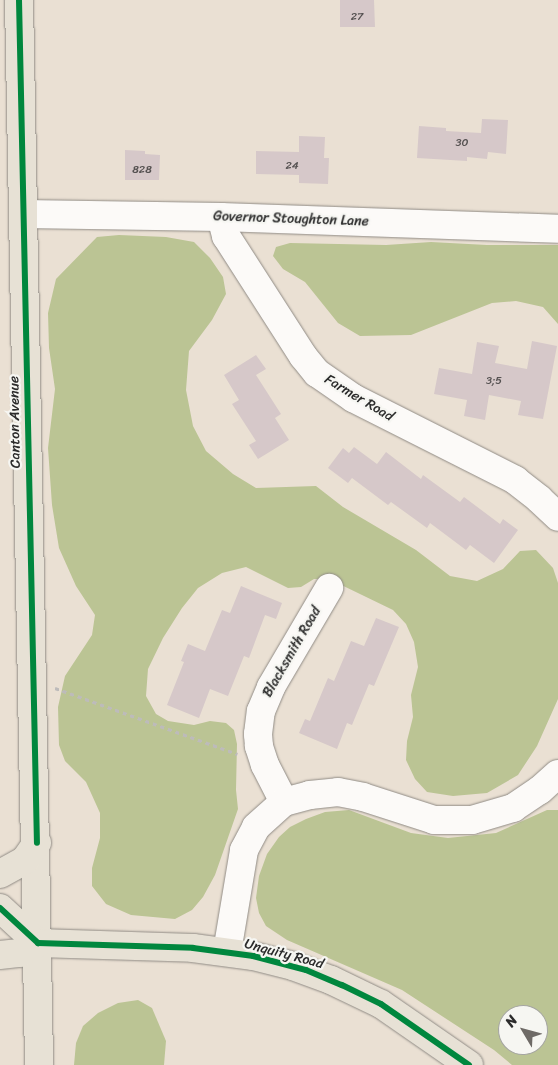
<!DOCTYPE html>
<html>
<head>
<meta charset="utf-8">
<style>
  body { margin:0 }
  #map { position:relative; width:558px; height:1065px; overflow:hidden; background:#eae0d3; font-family:Sriracha,sans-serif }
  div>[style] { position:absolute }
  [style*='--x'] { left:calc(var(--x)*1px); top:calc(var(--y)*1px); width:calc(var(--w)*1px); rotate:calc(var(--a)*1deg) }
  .forest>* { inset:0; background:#bbc494 }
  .building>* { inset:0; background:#d6c8c9 }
  .path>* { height:3px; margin-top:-1.5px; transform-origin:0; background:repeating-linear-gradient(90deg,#bdbbba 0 4px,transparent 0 8px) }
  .roads { filter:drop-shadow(0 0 1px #908b85) drop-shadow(0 0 1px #908b85) }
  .minor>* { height:28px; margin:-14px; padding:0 14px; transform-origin:14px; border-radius:14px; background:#fcfaf8 }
  .major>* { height:28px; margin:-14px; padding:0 14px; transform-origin:14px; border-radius:14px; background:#e7e1d5 }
  .cycleway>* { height:6px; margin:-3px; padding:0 3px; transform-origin:3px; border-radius:3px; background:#00873e }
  span { translate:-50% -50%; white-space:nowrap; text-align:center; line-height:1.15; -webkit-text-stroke:4.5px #f6f6f2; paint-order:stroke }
  .number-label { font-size:11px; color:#565252 }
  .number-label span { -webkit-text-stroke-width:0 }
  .street-label { font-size:14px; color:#2b2b2b }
  .north { position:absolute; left:498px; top:1005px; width:50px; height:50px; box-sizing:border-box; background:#f6f6f2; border:1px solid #a5a5a2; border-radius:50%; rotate:307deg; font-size:14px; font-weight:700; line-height:20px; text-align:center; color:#2b2b2b }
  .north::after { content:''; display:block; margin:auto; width:18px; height:22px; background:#6e6a66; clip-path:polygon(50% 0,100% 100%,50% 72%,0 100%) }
</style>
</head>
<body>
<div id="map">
  <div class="forest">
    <i style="clip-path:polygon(119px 235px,166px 237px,194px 242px,210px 258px,223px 277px,226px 294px,212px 320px,189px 351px,186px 390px,193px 426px,206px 451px,233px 474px,256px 488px,316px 486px,343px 507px,416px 550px,450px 576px,477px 581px,503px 569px,520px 551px,536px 550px,553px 568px,558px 583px,558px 699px,537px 746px,518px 775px,487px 793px,453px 796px,427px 792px,415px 779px,406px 760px,407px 741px,413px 717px,411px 695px,418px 667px,414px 642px,406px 624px,393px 610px,329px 579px,314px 579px,301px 587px,288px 588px,246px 567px,222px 573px,198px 588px,182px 608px,163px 638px,148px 669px,146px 696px,156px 714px,168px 721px,194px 725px,210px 721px,226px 723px,234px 730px,237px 744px,236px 790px,238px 809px,215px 875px,203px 897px,192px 910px,175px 919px,131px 915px,106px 904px,92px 886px,92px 868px,100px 838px,100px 813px,86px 782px,65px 761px,59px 745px,58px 707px,65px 676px,92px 635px,95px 615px,76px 586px,59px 548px,52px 505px,48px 448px,55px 389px,49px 348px,48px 313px,56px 279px,97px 237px)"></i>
    <i style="clip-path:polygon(431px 242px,487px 245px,558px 245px,558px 324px,543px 307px,516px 301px,492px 303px,411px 335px,360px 336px,338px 323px,305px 282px,283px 269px,273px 256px,276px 247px,290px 243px,386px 245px)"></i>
    <i style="clip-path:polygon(evenodd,349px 810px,411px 833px,448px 838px,496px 833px,547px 810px,558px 810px,558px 1065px,512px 1065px,494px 1050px,402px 990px,287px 940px,266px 926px,259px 913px,256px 898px,259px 876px,267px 854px,279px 837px,290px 827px,306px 819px,325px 812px,349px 810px,508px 1015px,538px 1015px,538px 1045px,508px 1045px,508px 1015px)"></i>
    <i style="clip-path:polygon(138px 1000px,152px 1008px,166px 1041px,164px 1065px,74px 1065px,76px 1043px,83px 1026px,98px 1013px,118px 1003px)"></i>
  </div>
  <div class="building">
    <i style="clip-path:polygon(340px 0,374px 0,375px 27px,340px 27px)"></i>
    <i style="clip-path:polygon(482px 119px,508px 120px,506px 154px,488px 152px,487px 159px,467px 157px,467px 161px,417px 158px,419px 126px,446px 128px,446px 131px,481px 133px)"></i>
    <i style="clip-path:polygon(299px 136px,325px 137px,324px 158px,329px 158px,328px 184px,299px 183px,299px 175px,256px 174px,256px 151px,299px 152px)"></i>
    <i style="clip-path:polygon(125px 150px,145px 151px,145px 154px,160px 155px,159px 180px,125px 180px)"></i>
    <i style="clip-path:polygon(532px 341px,557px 346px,543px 419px,518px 415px,521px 401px,489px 395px,485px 420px,464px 416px,467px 400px,434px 394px,439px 368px,472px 374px,477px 342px,499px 346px,495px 363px,527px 369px)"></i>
    <i style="clip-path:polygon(256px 355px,266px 369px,256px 375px,281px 414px,275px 418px,289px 440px,258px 459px,249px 445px,256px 441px,232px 404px,239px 400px,224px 375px)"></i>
    <i style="clip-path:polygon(354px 447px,377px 464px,386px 452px,421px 479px,423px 475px,460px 502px,464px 497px,500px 524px,503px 519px,518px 530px,494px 563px,470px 545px,466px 550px,430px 523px,427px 528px,391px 502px,388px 505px,352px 478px,348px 483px,328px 468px,343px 448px,349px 453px)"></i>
    <i style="clip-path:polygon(241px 586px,282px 603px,276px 619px,265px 615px,249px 658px,244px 656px,228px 696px,210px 689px,199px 718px,167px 705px,184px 662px,181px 661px,188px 644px,205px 651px,222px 610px,230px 613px)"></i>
    <i style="clip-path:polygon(376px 618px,399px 627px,374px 686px,369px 684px,352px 725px,347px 723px,337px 749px,299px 733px,305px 719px,310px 721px,328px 678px,334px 681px,351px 641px,364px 646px)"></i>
  </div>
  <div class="path">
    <i style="--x:55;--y:688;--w:194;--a:19.9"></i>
  </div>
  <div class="roads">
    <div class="minor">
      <i style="--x:23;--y:214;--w:198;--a:0.9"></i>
      <i style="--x:221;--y:217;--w:337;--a:2"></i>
      <i style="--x:221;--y:217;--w:20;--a:75"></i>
      <i style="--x:226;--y:236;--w:143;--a:57.3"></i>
      <i style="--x:303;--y:356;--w:22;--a:51"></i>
      <i style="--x:317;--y:373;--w:44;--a:34.8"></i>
      <i style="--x:353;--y:398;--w:182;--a:26.8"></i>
      <i style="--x:515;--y:480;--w:31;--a:38"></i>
      <i style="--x:539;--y:499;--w:26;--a:43"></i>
      <i style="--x:284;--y:802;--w:42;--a:-117.2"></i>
      <i style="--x:265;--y:765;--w:20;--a:-108"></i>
      <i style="--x:259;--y:746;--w:12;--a:-95"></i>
      <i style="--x:258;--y:734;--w:23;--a:-83"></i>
      <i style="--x:261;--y:711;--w:26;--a:-67"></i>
      <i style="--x:271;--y:687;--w:115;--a:-59.6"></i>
      <i style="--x:227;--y:952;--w:103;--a:-80.5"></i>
      <i style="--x:244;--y:850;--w:26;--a:-62"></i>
      <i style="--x:256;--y:827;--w:38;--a:-42"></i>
      <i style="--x:284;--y:802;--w:27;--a:-15"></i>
      <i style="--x:310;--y:795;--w:28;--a:-6"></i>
      <i style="--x:338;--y:792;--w:25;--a:11"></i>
      <i style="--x:363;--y:797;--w:75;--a:17.9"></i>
      <i style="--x:434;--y:820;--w:38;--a:0"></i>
      <i style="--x:472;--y:820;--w:43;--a:-16.3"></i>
      <i style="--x:513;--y:808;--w:32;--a:-34"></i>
      <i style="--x:540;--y:790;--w:24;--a:-42"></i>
    </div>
    <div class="major">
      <i style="--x:19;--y:0;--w:1065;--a:88.92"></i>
      <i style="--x:0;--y:874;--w:29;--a:-29"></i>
      <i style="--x:25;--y:860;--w:21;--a:-55"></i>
      <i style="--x:0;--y:908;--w:52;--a:42.6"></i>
      <i style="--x:38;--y:943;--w:155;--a:1.8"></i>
      <i style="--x:193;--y:948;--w:61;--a:7.6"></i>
      <i style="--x:253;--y:956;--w:41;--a:14"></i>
      <i style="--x:293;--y:966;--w:40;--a:20.2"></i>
      <i style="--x:331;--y:980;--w:55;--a:25.6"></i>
      <i style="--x:381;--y:1004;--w:107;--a:34.7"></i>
      <i style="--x:0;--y:955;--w:20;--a:-6"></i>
      <i style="--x:20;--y:953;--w:21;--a:-29"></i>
    </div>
  </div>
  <div class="cycleway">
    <i style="--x:19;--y:0;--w:843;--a:88.78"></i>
    <i style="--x:0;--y:908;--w:52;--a:42.6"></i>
    <i style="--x:38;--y:943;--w:155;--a:1.8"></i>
    <i style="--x:193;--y:948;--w:61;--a:7.6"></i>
    <i style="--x:253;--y:956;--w:55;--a:14.8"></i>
    <i style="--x:306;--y:970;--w:39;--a:23"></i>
    <i style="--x:342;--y:985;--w:43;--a:26"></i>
    <i style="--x:381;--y:1004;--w:107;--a:34.7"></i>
  </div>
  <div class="number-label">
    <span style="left:357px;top:17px">27</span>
    <span style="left:462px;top:143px">30</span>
    <span style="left:292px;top:166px">24</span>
    <span style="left:142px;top:170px">828</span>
    <span style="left:494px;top:381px">3;5</span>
  </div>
  <div class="street-label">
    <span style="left:291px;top:219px;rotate:2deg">Governor Stoughton Lane</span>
    <span style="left:359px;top:398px;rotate:31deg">Farmer Road</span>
    <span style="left:15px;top:422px;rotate:-91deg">Canton Avenue</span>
    <span style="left:292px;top:652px;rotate:-60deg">Blacksmith Road</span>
    <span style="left:284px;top:954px;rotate:15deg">Unquity Road</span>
  </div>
  <div class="north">N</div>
</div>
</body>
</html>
